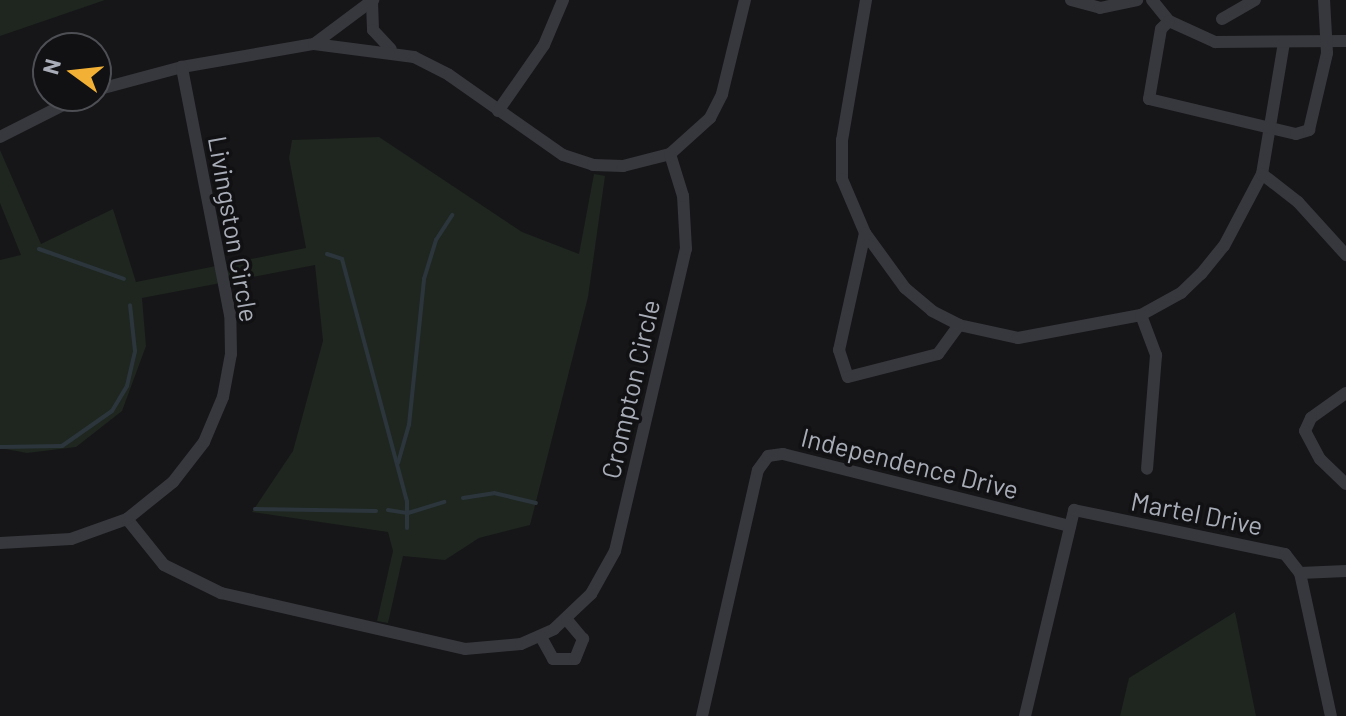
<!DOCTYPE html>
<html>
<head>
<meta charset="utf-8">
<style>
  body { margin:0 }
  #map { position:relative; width:1346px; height:716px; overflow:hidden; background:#161618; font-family:Barlow,sans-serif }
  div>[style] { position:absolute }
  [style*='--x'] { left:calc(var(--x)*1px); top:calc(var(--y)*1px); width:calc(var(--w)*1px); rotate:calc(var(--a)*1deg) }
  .green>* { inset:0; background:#1e261f }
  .stream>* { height:4px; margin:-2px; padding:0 2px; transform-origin:2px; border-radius:2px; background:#2c353c }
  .minor>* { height:12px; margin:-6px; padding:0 6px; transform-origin:6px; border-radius:6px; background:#37383d }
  span { translate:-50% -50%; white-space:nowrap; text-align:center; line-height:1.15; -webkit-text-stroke:7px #111113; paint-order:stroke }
  .street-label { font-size:26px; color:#a8adb8 }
  .north { position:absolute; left:32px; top:32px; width:80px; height:80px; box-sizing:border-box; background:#111113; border:2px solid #4d4f55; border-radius:50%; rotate:285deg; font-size:22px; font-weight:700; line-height:32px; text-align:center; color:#a8adb8 }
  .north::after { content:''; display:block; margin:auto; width:28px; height:36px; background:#f2b134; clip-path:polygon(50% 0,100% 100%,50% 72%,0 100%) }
</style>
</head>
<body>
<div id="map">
  <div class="green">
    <i style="clip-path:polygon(0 0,105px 0,0 36px)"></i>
    <i style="clip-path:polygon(379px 137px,522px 232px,579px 254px,594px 174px,605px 176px,588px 297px,530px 525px,479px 538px,445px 560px,403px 556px,388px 623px,377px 621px,393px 551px,388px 532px,252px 512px,293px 451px,323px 341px,315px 265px,142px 298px,146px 346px,122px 411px,76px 447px,27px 453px,0 448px,0 260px,21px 255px,0 203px,0 150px,41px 244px,113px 209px,136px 282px,306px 248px,289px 158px,292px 140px)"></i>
    <i style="clip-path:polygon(1235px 612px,1256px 716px,1120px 716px,1129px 678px)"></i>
  </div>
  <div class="stream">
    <i style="--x:39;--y:249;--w:90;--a:19.4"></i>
    <i style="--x:327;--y:254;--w:16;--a:18"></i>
    <i style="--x:342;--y:259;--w:251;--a:75"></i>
    <i style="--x:407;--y:501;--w:27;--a:90"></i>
    <i style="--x:0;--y:447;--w:62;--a:-0.9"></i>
    <i style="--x:62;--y:446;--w:61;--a:-35"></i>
    <i style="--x:112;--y:411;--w:29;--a:-59"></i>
    <i style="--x:127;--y:386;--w:36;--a:-77"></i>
    <i style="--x:135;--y:351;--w:46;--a:-96.2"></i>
    <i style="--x:398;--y:463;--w:40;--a:-74"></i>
    <i style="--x:409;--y:425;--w:147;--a:-84.1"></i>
    <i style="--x:424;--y:279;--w:41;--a:-72.9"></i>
    <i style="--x:436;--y:240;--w:30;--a:-57"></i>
    <i style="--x:463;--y:498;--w:31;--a:-9"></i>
    <i style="--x:494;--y:493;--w:43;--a:13.4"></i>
    <i style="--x:255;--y:509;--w:121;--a:0.9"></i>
    <i style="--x:388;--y:510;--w:20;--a:9"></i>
    <i style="--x:408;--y:513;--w:38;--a:-17"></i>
  </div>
  <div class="minor">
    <i style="--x:866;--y:0;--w:142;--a:99.7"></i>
    <i style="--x:842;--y:140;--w:39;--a:90"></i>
    <i style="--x:842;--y:179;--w:59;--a:66.9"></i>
    <i style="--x:865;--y:233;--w:68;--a:54"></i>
    <i style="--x:905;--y:288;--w:35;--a:40"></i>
    <i style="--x:932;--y:311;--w:30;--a:27"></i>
    <i style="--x:959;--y:325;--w:60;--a:12.4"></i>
    <i style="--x:1018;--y:338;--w:125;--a:-10.6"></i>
    <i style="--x:1141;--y:315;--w:46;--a:-28.8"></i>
    <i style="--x:1181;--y:293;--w:28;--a:-44"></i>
    <i style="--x:1201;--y:274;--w:36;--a:-51"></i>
    <i style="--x:1224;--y:246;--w:81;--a:-62.2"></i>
    <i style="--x:1262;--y:174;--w:133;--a:-80.5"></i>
    <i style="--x:1071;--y:0;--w:30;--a:15"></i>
    <i style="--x:1100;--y:8;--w:38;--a:-12"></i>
    <i style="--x:1152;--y:0;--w:27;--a:51"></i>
    <i style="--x:1169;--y:21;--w:51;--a:24.5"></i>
    <i style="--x:1215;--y:42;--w:131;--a:-0.4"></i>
    <i style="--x:372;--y:1;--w:29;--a:88"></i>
    <i style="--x:373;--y:30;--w:26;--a:47"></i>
    <i style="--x:1222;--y:19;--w:38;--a:-30"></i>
    <i style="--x:1169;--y:21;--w:11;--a:135"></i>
    <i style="--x:1161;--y:29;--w:71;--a:99.7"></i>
    <i style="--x:1149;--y:99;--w:151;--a:13.4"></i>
    <i style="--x:1296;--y:134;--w:14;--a:-17"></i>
    <i style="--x:1309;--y:130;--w:79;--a:-76.8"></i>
    <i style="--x:1327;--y:53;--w:53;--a:-93.2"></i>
    <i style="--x:314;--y:44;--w:101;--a:7.4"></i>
    <i style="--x:414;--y:57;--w:39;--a:27"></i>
    <i style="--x:449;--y:75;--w:139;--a:35.1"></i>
    <i style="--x:563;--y:155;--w:32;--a:18"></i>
    <i style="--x:593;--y:165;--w:30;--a:2"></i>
    <i style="--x:623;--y:166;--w:49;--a:-14.3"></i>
    <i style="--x:670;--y:154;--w:54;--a:-42"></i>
    <i style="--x:710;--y:118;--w:27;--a:-63"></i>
    <i style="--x:722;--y:94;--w:97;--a:-76.3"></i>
    <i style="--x:96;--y:90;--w:89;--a:-15"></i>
    <i style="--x:182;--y:67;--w:134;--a:-9.9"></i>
    <i style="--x:314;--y:44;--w:74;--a:-36.7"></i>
    <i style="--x:498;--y:111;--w:80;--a:-55.1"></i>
    <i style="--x:544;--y:45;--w:49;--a:-67.1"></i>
    <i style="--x:0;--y:137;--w:91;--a:-26.8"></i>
    <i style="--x:1262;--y:174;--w:46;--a:37.9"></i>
    <i style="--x:1298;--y:202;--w:72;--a:47.8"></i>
    <i style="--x:865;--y:233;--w:120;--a:102.5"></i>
    <i style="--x:839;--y:350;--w:28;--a:72"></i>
    <i style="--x:848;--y:377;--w:93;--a:-14.3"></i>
    <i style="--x:938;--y:354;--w:36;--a:-54"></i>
    <i style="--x:1141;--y:315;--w:43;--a:69.4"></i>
    <i style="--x:1156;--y:355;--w:114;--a:94.5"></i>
    <i style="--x:1346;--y:393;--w:43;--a:144.5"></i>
    <i style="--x:1311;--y:418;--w:14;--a:115"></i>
    <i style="--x:1305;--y:431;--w:32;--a:62"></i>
    <i style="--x:1320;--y:459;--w:36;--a:44"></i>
    <i style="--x:127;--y:519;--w:59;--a:51.2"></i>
    <i style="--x:164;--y:565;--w:64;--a:26.2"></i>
    <i style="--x:221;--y:593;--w:250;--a:12.9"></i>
    <i style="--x:465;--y:649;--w:56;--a:-5.1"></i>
    <i style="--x:521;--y:644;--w:36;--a:-24"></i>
    <i style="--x:554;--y:629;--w:51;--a:-43.4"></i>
    <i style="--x:591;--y:594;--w:49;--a:-60.8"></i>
    <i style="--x:615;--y:551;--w:310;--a:-76.8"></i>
    <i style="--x:686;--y:249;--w:53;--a:-93.2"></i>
    <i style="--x:683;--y:196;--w:44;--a:-107.2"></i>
    <i style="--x:0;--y:543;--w:71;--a:-3.2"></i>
    <i style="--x:71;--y:539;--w:59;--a:-19.7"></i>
    <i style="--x:127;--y:519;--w:59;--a:-38.8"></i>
    <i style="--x:173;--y:482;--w:51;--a:-52.2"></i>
    <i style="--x:204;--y:442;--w:49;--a:-67.1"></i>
    <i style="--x:223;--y:397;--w:44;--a:-79.5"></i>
    <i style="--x:231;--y:354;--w:39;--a:-91"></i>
    <i style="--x:230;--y:315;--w:253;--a:-101"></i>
    <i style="--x:1300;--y:573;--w:46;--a:-2.5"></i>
    <i style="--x:541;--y:637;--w:25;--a:61"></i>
    <i style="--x:553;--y:659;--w:22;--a:0"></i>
    <i style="--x:575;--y:659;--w:22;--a:-68"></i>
    <i style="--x:583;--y:639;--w:25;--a:-130"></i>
    <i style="--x:702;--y:716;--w:252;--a:-77.2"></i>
    <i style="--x:758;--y:470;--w:17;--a:-54"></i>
    <i style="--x:768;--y:456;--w:15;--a:-8"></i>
    <i style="--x:783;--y:454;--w:296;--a:14.1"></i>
    <i style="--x:1025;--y:716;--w:212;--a:-76.6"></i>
    <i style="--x:1074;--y:510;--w:216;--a:11.8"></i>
    <i style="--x:1285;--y:554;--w:24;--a:52"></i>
    <i style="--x:1300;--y:573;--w:146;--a:77.8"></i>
  </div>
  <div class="street-label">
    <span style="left:234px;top:229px;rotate:80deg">Livingston Circle</span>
    <span style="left:630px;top:389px;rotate:-77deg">Crompton Circle</span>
    <span style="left:910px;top:463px;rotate:14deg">Independence Drive</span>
    <span style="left:1197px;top:513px;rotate:11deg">Martel Drive</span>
  </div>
  <div class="north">N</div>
</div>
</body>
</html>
